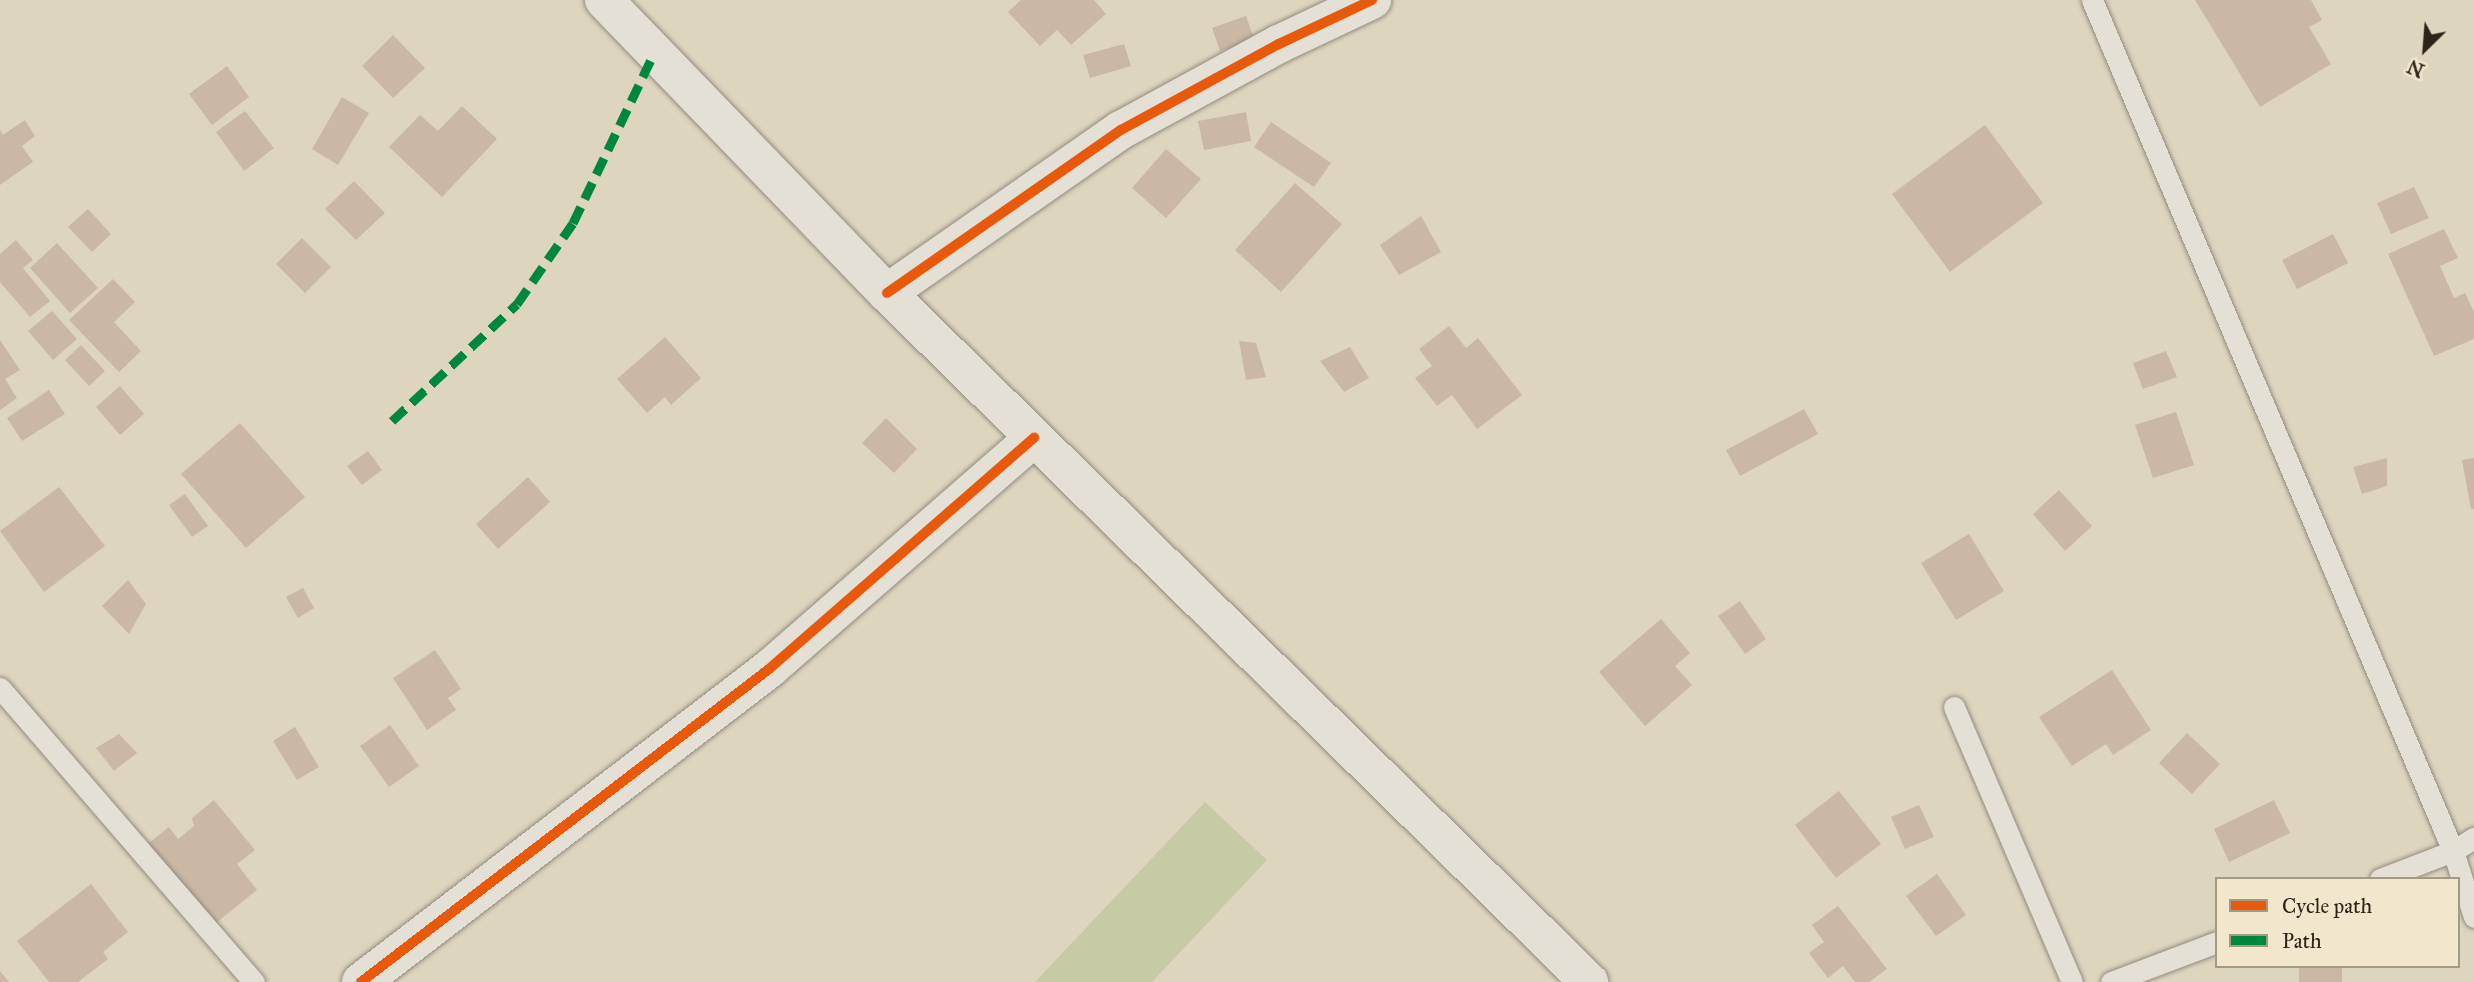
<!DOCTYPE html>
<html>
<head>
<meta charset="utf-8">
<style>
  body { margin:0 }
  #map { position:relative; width:2474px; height:982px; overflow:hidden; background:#ded5bf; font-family:"IM FELL Great Primer",serif }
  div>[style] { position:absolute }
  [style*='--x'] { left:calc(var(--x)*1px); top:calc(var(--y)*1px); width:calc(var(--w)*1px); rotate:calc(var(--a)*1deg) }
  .green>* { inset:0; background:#c6caa5 }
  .building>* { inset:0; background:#cab8a5 }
  .roads { filter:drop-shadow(0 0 2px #928b7e) drop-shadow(0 0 2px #928b7e) }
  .service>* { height:21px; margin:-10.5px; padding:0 10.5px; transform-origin:10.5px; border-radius:10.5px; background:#e5e0d5 }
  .minor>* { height:38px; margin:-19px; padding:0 19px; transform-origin:19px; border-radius:19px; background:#e5e0d5 }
  .secondary>* { height:38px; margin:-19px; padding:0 19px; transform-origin:19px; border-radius:19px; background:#e5e0d5 }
  .quiet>* { height:9px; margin-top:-4.5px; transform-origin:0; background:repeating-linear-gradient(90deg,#00873e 0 18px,transparent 0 27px) }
  .cycleway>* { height:10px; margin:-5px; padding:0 5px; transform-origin:5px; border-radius:5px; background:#e8590c }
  span { translate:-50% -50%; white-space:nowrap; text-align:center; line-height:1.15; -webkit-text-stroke:7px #f2e7cd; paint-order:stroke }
  .legend { position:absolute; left:2215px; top:877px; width:245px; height:91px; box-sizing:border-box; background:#f2e7cd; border:2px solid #a39985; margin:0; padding:9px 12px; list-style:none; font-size:21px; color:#2c2319 }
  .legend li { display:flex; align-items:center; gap:14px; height:35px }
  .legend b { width:35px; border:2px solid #a39985 }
  .north { position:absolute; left:2390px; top:14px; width:70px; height:70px; -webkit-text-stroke:5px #f2e7cd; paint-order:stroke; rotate:205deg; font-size:19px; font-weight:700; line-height:28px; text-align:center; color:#2c2319 }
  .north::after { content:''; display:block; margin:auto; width:24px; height:32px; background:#2c2319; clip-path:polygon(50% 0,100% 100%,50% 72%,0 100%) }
</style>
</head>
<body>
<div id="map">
  <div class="green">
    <i style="clip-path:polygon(1205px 802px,1267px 860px,1152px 982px,1035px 982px)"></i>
  </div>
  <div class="building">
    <i style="clip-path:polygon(1021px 0,1094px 0,1106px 14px,1071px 45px,1057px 30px,1040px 46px,1008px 12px)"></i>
    <i style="clip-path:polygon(2195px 0,2311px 0,2322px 20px,2309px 27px,2331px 64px,2260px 107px)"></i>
    <i style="clip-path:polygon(1246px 16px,1254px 39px,1220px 51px,1212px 28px)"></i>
    <i style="clip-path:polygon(393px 35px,425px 68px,393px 98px,362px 66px)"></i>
    <i style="clip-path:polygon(1124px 44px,1131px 66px,1090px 78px,1083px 55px)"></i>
    <i style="clip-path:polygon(227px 66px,249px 97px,212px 125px,189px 94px)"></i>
    <i style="clip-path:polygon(342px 97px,369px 113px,338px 165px,312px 149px)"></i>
    <i style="clip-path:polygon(462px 106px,497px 139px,442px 197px,389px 147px,420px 115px,438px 131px)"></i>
    <i style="clip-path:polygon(245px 111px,274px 148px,244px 171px,216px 132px)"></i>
    <i style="clip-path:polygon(1246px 112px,1251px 141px,1204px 150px,1198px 121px)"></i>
    <i style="clip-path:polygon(25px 120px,35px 136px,22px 146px,33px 162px,0 185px,0 130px,3px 135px)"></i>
    <i style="clip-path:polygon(1271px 122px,1331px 163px,1314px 187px,1254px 147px)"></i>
    <i style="clip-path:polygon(1985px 125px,2043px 203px,1950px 272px,1892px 194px)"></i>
    <i style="clip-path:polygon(1166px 149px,1201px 179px,1166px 218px,1132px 188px)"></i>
    <i style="clip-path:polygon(354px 181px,385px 213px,356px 240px,325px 209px)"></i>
    <i style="clip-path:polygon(1295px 183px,1342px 224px,1281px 292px,1235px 250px)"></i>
    <i style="clip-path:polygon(2414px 187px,2429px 218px,2391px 234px,2377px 203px)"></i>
    <i style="clip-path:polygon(88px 209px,111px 234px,92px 252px,68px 227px)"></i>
    <i style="clip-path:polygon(1421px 216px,1441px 252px,1399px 275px,1380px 245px)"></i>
    <i style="clip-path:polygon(2444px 229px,2458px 258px,2440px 266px,2454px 298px,2465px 293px,2474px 312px,2474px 339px,2434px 356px,2388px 254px)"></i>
    <i style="clip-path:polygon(2333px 234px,2348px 263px,2297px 289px,2282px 260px)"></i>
    <i style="clip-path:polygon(302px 238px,331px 267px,305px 293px,276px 264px)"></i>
    <i style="clip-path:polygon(16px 240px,33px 260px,23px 268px,50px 301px,30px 317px,0 282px,0 254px)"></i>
    <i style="clip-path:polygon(57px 243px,98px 288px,70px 313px,30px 268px)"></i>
    <i style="clip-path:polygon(113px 279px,135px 302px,114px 322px,141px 351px,119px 372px,69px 320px)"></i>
    <i style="clip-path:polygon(52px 311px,77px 339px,53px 360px,28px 331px)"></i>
    <i style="clip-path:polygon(1449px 326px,1466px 348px,1478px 338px,1522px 395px,1477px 429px,1452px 395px,1437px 406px,1415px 378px,1432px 366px,1419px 349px)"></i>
    <i style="clip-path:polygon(665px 337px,701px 378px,671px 405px,665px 397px,647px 413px,617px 379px)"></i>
    <i style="clip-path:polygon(0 340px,20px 370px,5px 379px,17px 398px,0 410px)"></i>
    <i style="clip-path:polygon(1239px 341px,1256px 343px,1266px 377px,1246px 380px)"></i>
    <i style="clip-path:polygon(81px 345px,105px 371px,89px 386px,65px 360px)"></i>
    <i style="clip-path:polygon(1350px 347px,1369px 378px,1344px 392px,1320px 361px)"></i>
    <i style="clip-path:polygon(2166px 351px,2177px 377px,2143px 389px,2133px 363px)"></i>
    <i style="clip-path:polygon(120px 386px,144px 414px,120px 435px,96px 407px)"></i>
    <i style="clip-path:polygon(49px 390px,65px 414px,22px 441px,7px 418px)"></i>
    <i style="clip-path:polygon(1804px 409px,1818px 434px,1740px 476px,1726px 450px)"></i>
    <i style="clip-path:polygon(2176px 412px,2194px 465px,2153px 478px,2135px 425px)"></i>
    <i style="clip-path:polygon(886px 418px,917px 449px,894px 473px,862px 443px)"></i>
    <i style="clip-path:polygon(240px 423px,305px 497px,246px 548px,181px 474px)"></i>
    <i style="clip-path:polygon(368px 451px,382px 470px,362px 485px,347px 466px)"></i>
    <i style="clip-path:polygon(2387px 458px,2387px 486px,2362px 494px,2353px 467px)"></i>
    <i style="clip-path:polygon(2474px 458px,2474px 509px,2471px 509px,2462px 460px)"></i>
    <i style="clip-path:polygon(528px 477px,550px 502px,498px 549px,476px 524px)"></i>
    <i style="clip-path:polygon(59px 487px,105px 546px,44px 592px,0 531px)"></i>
    <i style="clip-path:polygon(2059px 490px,2092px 526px,2065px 551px,2033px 514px)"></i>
    <i style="clip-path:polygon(185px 494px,208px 526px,192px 537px,169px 505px)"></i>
    <i style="clip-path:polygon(1969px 534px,2004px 591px,1956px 620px,1921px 563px)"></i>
    <i style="clip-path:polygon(128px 580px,146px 604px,129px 634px,102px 606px)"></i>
    <i style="clip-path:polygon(303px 588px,314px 608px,298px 618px,286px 597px)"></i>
    <i style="clip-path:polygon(1740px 601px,1766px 639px,1745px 654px,1718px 616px)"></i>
    <i style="clip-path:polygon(1661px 619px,1690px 653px,1675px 666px,1692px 685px,1645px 726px,1599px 672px)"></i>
    <i style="clip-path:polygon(435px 650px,461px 689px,448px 698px,456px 710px,427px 730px,393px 678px)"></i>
    <i style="clip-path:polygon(2112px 670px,2151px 730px,2113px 755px,2106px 744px,2072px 766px,2039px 717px)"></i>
    <i style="clip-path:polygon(390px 725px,419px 766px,389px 787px,360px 746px)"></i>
    <i style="clip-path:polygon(295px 727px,319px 767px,297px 780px,273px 741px)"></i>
    <i style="clip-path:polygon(2187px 733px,2220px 764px,2192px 794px,2159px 763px)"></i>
    <i style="clip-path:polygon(119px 734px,137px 753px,114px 771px,96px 748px)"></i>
    <i style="clip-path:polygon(1839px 791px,1881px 844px,1836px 878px,1795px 825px)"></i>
    <i style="clip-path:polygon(214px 800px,255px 850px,237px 864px,257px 890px,211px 927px,145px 846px,169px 827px,178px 839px,194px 826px,192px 818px)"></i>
    <i style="clip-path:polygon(2274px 800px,2290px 833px,2229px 862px,2214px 829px)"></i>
    <i style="clip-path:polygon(1919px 805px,1934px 837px,1905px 849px,1891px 817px)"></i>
    <i style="clip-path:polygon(1937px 874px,1966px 915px,1936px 936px,1906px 896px)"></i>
    <i style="clip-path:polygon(91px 884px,128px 932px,103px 952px,108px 959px,78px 982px,49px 982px,17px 941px)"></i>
    <i style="clip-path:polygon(1838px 906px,1887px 969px,1869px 982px,1855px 982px,1843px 966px,1828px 978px,1809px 953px,1824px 942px,1812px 925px)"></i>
    <i style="clip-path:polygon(2299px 966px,2342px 966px,2342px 982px,2299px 982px)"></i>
    <i style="clip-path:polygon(0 971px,9px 982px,0 982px)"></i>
  </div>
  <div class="roads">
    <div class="service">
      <i style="--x:2092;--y:0;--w:924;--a:67.01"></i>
      <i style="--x:2453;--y:851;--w:25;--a:-32"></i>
      <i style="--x:0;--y:688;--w:389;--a:49.2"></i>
      <i style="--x:1954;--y:707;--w:299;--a:66.8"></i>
      <i style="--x:2380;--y:879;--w:78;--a:-21"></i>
      <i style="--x:2453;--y:851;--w:69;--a:72.3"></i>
      <i style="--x:2111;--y:982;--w:113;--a:-20.7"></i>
    </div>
    <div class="minor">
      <i style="--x:887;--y:293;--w:285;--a:-34.9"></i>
      <i style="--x:1121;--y:130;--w:180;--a:-28.6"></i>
      <i style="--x:1279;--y:44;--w:103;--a:-25.3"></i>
      <i style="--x:361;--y:982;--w:514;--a:-37.49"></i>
      <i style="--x:769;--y:669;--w:352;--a:-41.1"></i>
    </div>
    <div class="secondary">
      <i style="--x:604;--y:0;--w:407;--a:46"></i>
      <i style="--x:887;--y:293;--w:984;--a:44.46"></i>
    </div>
  </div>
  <div class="quiet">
    <i style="--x:392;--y:421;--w:171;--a:-43.1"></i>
    <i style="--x:517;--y:304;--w:98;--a:-55.3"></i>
    <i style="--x:573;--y:223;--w:186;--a:-64.5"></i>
  </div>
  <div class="cycleway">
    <i style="--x:887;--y:293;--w:285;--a:-34.9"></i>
    <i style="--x:1121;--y:130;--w:180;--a:-28.6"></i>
    <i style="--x:1279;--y:44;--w:103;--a:-25.3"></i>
    <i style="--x:361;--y:982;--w:514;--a:-37.49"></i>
    <i style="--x:769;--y:669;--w:352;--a:-41.1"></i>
  </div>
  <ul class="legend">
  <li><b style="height:9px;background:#e8590c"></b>Cycle path</li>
  <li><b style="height:9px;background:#00873e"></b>Path</li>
  </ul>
  <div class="north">N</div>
</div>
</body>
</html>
